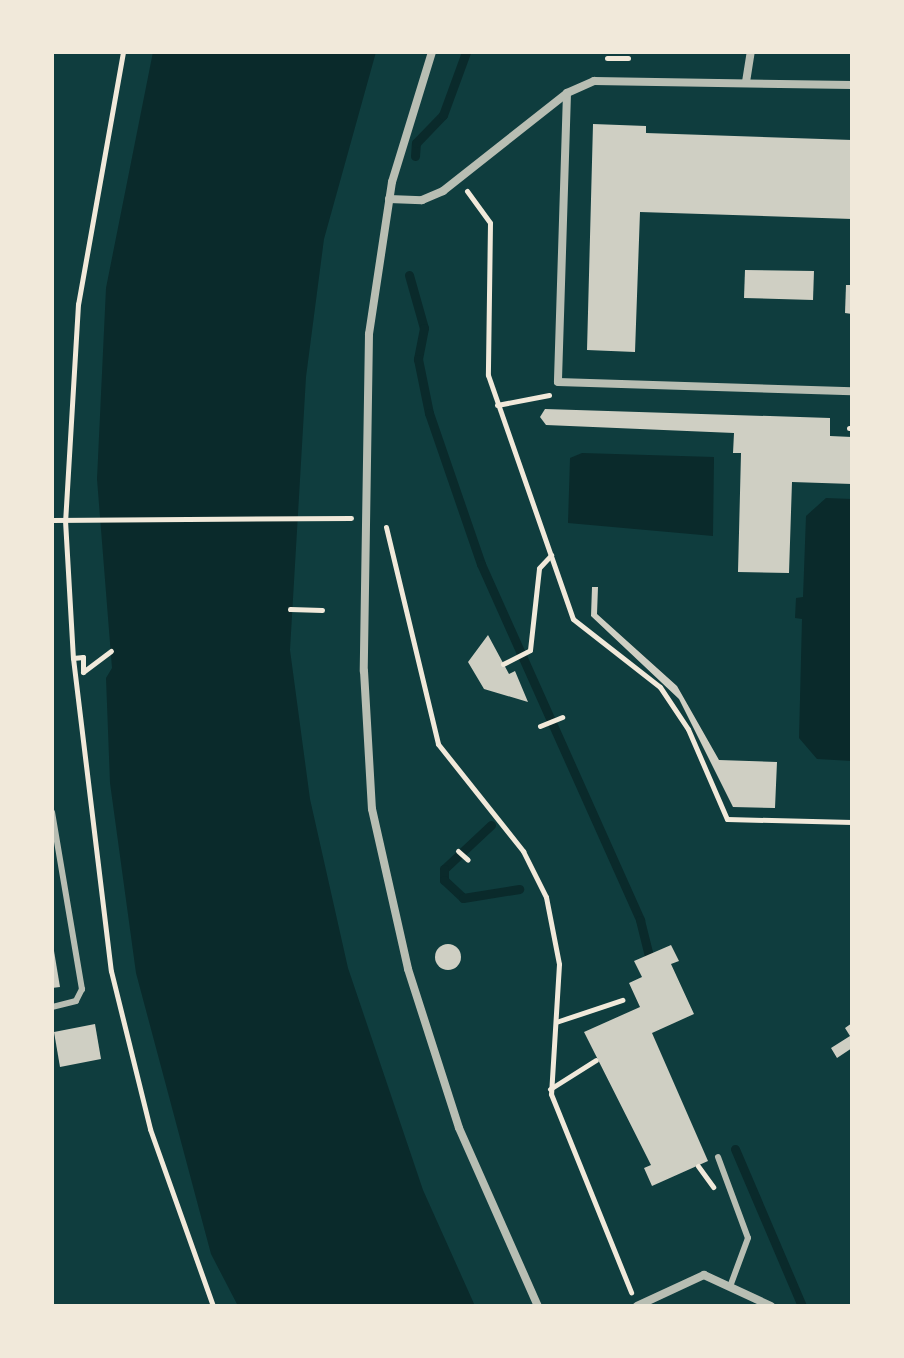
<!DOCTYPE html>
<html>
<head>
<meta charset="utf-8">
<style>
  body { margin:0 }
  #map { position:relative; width:904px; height:1358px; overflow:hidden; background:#0f3d3e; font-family:Lora,serif }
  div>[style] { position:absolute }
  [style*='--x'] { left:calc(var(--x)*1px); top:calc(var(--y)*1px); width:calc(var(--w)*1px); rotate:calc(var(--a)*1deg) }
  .water>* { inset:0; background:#0a2a2b }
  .stream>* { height:9px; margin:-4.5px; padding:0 4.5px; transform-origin:4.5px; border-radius:4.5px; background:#0a2a2b }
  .building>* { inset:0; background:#cfcfc3 }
  .round { border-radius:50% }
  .path>* { height:5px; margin:-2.5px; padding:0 2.5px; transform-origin:2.5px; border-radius:2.5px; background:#f1e9da }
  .service>* { height:6px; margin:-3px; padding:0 3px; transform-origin:3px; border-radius:3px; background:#b8beb3 }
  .minor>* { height:8px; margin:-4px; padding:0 4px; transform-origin:4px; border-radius:4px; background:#b8beb3 }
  span { translate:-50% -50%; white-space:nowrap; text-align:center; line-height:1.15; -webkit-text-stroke:7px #f1e9da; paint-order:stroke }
  .frame { position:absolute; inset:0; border:54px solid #f1e9da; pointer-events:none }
</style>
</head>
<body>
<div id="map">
  <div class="water">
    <i style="clip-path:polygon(153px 52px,376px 52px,324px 239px,306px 377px,290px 650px,310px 799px,348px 968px,423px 1190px,475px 1306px,238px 1306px,211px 1254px,136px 973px,110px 783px,106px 678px,112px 668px,97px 479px,106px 288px)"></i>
    <i style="clip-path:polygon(582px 453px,714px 457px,713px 536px,568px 523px,570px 458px)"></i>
    <i style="clip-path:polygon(826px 498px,852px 499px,852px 761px,817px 759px,799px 738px,802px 619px,795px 618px,796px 598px,803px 597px,806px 516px)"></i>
  </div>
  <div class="stream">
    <i style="--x:415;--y:156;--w:13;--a:-86"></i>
    <i style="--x:416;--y:143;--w:39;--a:-46"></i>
    <i style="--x:443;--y:115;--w:67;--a:-69.9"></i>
    <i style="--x:409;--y:275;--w:55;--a:74.2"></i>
    <i style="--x:424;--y:328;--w:32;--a:101"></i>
    <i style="--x:418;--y:359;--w:55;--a:78.5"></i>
    <i style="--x:429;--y:413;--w:160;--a:71"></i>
    <i style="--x:481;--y:564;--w:390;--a:65.9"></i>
    <i style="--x:640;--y:920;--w:36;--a:76"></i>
    <i style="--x:491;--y:825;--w:64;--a:136.9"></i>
    <i style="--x:444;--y:869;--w:11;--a:90"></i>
    <i style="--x:444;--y:880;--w:26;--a:43"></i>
    <i style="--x:463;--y:898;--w:57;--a:-9.1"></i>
    <i style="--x:735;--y:1149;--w:171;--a:66.9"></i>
  </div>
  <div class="building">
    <i style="clip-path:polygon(593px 124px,646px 126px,646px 133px,852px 140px,852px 219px,640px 212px,635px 352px,587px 350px)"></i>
    <i style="clip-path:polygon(745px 270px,814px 271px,813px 300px,744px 298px)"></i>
    <i style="clip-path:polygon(846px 285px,852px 285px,852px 314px,845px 313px)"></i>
    <i style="clip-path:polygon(545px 409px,830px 418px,830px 436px,852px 437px,852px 484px,792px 482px,789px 573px,738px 572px,741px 453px,733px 453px,734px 433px,546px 425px,540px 417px)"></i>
    <i style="clip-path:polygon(592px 587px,598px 587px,597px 614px,677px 686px,719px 760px,777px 762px,775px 808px,733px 807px,679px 699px,591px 616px)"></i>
    <i style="clip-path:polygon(488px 635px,509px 674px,515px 671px,528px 702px,484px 689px,468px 662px)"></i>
    <i class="round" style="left:435px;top:944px;width:26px;height:26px"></i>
    <i style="clip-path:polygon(671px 945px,679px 961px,671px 964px,694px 1014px,652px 1033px,708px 1161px,652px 1186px,644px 1168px,651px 1165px,584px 1032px,640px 1007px,629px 983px,642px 977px,634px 961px)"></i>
    <i style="clip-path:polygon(54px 951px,60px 987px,52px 988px,52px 952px)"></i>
    <i style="clip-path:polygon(852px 1023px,852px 1048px,837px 1058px,831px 1048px,850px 1036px,845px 1028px)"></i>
    <i style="clip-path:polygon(95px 1024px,101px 1059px,60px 1067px,54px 1032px)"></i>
  </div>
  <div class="path">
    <i style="--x:123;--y:52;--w:256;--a:100.1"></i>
    <i style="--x:78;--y:304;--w:216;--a:93.4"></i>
    <i style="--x:65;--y:520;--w:138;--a:86.7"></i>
    <i style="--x:73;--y:658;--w:315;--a:83.1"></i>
    <i style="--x:111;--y:971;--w:163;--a:76.1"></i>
    <i style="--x:150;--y:1129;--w:188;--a:70.4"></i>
    <i style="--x:607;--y:58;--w:21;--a:0"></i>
    <i style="--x:467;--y:191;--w:39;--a:54"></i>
    <i style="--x:490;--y:223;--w:152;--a:90.8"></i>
    <i style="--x:488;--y:375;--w:258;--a:70.8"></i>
    <i style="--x:573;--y:619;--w:110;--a:38"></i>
    <i style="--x:660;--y:687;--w:50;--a:56.3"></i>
    <i style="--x:688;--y:729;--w:98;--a:66.6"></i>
    <i style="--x:727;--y:819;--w:125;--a:1.4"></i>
    <i style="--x:497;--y:405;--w:53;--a:-10.9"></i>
    <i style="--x:849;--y:428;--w:3;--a:0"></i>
    <i style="--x:52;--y:520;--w:299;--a:-0.4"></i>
    <i style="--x:386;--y:527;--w:223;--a:76.5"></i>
    <i style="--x:438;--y:744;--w:137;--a:51.5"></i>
    <i style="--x:523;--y:851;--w:51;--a:63.4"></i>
    <i style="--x:546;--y:897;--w:68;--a:79"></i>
    <i style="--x:559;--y:964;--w:130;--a:93.5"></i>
    <i style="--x:551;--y:1094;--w:214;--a:68"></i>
    <i style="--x:290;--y:609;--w:32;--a:2"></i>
    <i style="--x:73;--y:658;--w:10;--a:-6"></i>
    <i style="--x:83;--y:657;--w:15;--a:90"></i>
    <i style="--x:83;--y:672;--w:35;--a:-37"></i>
    <i style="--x:503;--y:664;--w:30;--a:-27"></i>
    <i style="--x:530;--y:650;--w:82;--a:-83.7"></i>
    <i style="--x:539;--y:568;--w:18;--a:-47"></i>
    <i style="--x:540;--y:726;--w:24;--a:-22"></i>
    <i style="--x:458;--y:851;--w:13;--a:42"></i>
    <i style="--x:556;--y:1022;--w:70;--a:-18.4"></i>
    <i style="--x:550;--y:1089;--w:54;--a:-32.2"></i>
    <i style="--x:698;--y:1166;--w:26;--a:54"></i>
  </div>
  <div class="service">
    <i style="--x:52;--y:812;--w:180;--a:80.4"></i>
    <i style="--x:82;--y:989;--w:13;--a:117"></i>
    <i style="--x:76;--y:1001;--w:25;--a:166"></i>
    <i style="--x:718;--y:1157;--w:86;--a:69.7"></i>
    <i style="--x:748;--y:1238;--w:49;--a:110.3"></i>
  </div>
  <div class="minor">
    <i style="--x:432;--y:52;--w:136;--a:107.1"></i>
    <i style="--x:392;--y:182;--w:154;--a:98.6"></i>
    <i style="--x:369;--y:334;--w:337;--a:90.9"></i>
    <i style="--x:364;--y:671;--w:138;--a:86.7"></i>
    <i style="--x:372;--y:809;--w:164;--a:77.3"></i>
    <i style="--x:408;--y:969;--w:167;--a:72.2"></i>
    <i style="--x:459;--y:1128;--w:195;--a:66.1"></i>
    <i style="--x:746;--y:82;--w:30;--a:-81"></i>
    <i style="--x:567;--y:93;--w:289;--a:91.8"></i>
    <i style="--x:558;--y:382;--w:294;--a:1.8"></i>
    <i style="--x:389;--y:199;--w:33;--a:2"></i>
    <i style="--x:422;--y:200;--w:23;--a:-23"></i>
    <i style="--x:443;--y:191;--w:158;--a:-38.3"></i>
    <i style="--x:567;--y:93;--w:30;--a:-24"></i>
    <i style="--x:594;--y:81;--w:258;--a:0.9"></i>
    <i style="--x:637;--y:1306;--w:74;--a:-24.8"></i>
    <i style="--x:704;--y:1275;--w:74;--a:24.8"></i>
  </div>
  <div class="frame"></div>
</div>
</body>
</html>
